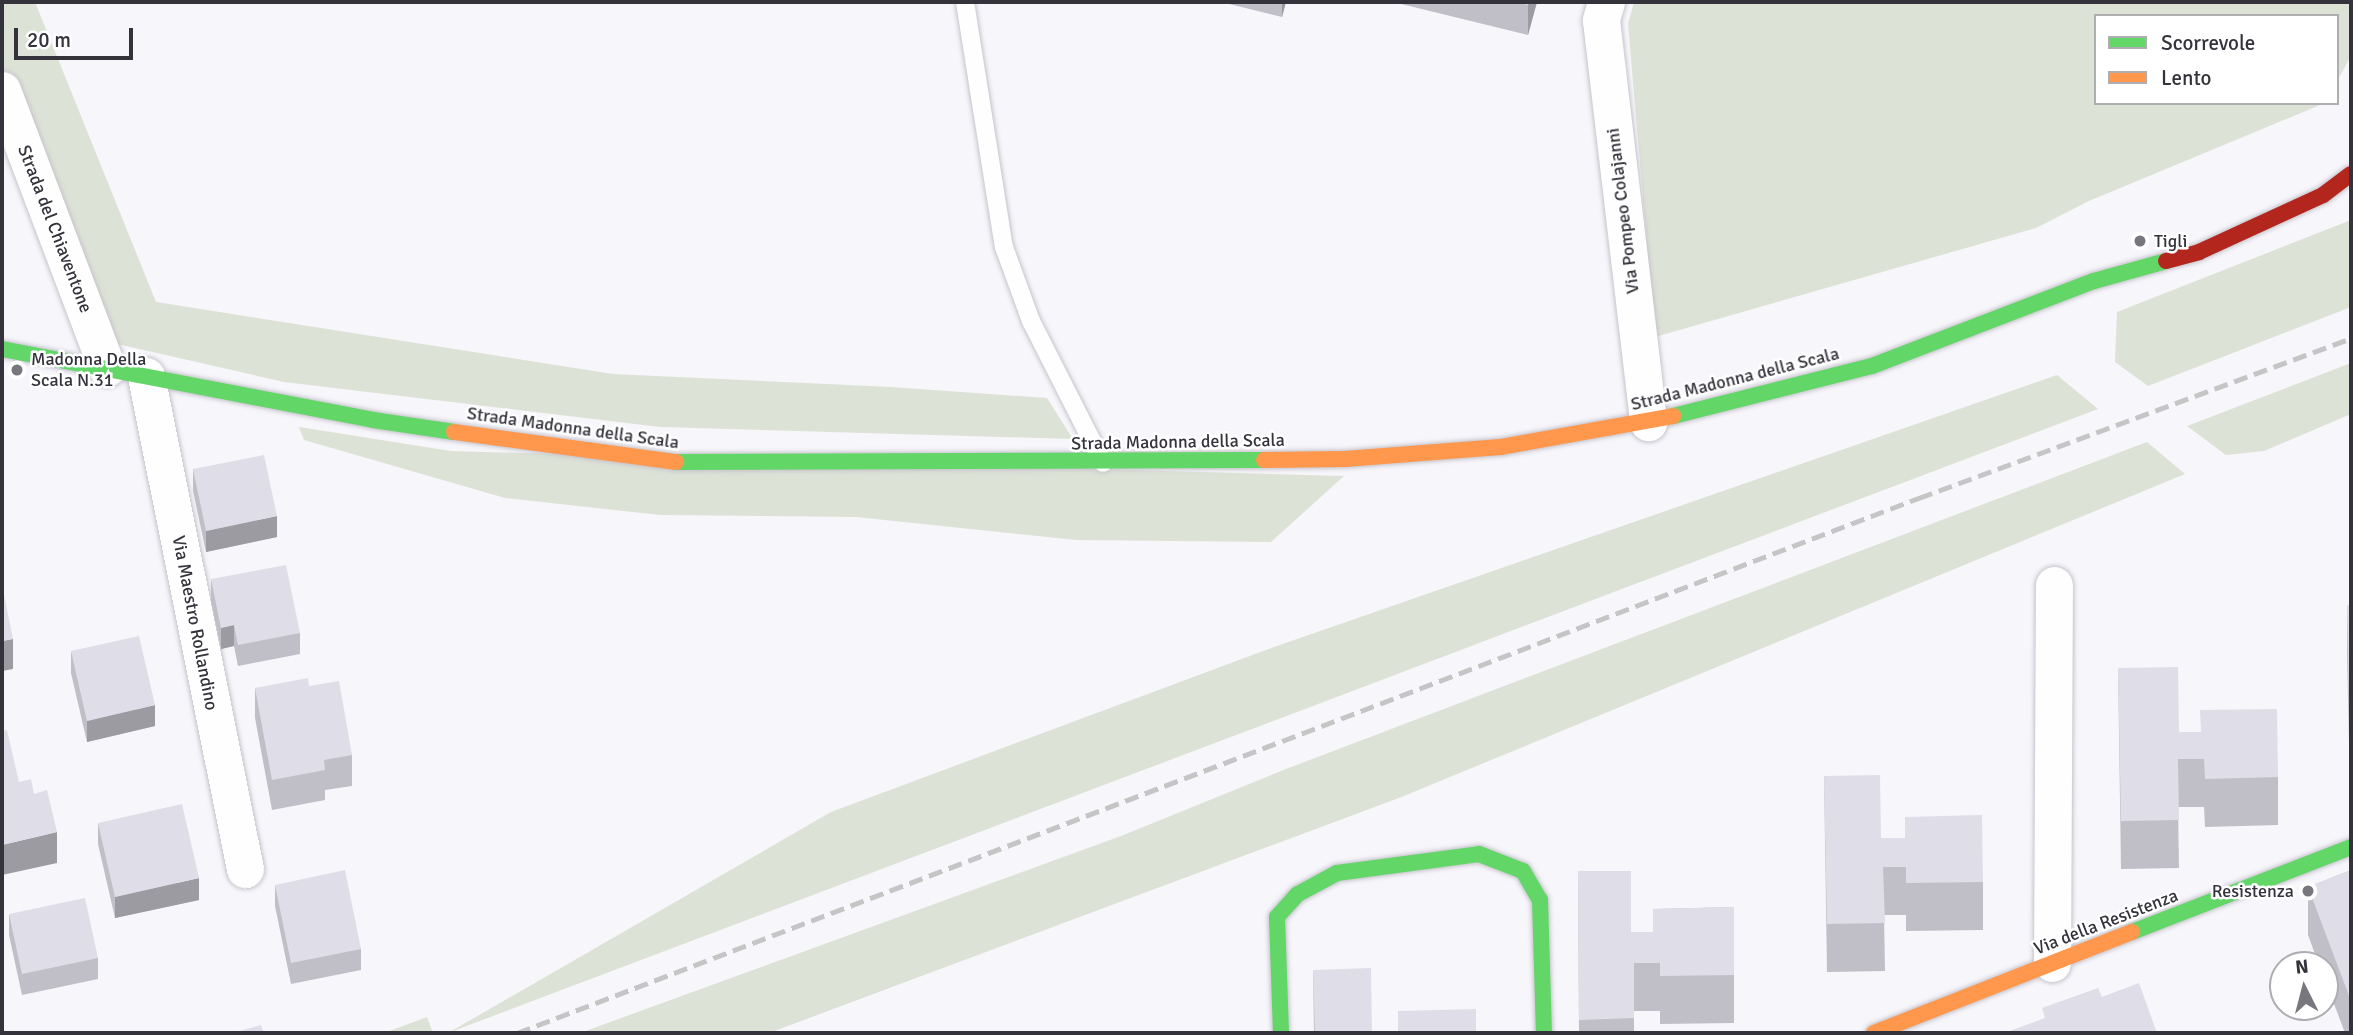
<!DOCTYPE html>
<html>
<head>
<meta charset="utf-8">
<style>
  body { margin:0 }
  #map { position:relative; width:2353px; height:1035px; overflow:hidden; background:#f6f6fb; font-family:Signika,sans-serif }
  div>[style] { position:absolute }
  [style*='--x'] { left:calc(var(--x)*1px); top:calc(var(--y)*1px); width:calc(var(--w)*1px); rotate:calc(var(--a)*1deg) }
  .green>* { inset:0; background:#dde2d6 }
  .roads { filter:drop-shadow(0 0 2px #c6c4cb) drop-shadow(0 0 2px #c6c4cb) }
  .lane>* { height:18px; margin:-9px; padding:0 9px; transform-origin:9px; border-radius:9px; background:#fefefe }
  .street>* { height:37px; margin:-18.5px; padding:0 18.5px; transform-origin:18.5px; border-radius:18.5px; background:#fefefe }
  .fast>* { height:16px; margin:-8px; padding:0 8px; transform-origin:8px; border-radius:8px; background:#63d668 }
  .slow>* { height:16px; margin:-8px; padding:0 8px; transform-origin:8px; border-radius:8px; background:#ff974d }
  .jam>* { height:16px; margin:-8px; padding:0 8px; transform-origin:8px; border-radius:8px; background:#b3261e }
  .rail>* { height:5px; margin-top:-2.5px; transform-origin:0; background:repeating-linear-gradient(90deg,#c5c5c6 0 14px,transparent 0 21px) }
  .wall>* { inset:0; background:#c0bfc8 }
  .shaded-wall>* { inset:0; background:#9c9ba2 }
  .building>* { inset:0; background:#dfdee8 }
  .dots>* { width:19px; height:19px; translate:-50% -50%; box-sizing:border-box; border:4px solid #fff; border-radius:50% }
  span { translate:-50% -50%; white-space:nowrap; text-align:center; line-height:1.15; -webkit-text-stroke:5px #fff; paint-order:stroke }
  .street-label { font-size:18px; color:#34333b }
  .poi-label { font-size:18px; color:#34333b }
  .left { translate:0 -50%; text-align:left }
  .right { translate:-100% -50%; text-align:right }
  .frame { position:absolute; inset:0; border:4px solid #34333b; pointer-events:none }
  .legend { position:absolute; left:2094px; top:14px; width:245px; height:91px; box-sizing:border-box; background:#fff; border:2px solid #aeadb1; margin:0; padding:9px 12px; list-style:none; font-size:21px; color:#34333b }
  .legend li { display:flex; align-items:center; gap:14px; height:35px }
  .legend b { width:35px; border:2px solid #aeadb1 }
  .north { position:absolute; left:2269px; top:951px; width:70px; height:70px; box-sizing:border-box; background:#fff; border:2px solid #aeadb1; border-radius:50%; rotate:354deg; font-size:19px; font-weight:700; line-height:28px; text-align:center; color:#34333b }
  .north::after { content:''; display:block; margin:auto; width:24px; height:32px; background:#78777e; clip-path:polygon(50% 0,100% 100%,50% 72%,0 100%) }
  .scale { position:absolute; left:14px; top:28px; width:119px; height:32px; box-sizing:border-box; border:4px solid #34333b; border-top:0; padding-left:9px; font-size:21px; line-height:24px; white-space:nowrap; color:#34333b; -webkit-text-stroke:5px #fff; paint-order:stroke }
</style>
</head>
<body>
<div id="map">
  <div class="green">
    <i style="clip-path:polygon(2px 2px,35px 2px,156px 302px,613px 374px,891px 387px,1047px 398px,1073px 439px,660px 427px,284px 382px,82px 336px,2px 139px)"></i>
    <i style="clip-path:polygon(1634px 2px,2351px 2px,2351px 56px,2337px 81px,2337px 16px,2096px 16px,2096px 103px,2325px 103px,2089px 201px,2036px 228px,1655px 337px,1628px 24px)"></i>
    <i style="clip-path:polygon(2351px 220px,2351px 307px,2148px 386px,2115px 362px,2117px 312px)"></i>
    <i style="clip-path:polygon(2351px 363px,2351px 414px,2264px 451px,2226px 455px,2187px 426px)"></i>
    <i style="clip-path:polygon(2057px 375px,2098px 409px,448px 1033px,831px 812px,1274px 647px)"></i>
    <i style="clip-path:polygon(299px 427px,451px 451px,1344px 476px,1271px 542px,1076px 540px,856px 517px,660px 515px,505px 498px,304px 440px)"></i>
    <i style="clip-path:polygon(2147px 442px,2185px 474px,1399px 798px,769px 1033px,580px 1033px,1121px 836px,1286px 769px)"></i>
    <i style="clip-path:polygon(427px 1017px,433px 1033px,384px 1033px)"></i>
  </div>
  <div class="roads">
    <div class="lane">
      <i style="--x:965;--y:2;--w:248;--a:81"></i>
      <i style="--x:1004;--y:247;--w:79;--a:70"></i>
      <i style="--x:1031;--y:321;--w:159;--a:63.1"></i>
    </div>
    <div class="street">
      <i style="--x:1606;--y:2;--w:19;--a:106"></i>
      <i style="--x:1601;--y:20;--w:405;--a:83.3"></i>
      <i style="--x:2;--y:90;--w:297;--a:69.3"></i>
      <i style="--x:146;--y:376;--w:503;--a:78.65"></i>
      <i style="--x:2052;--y:963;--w:378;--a:-89.7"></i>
    </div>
    <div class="fast">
      <i style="--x:2;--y:349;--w:378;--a:10.8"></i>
      <i style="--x:373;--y:420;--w:82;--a:8.4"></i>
      <i style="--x:1673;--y:416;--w:205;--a:-14.1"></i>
      <i style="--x:1872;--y:366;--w:238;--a:-21"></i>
      <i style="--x:2094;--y:281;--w:75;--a:-15.5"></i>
      <i style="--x:676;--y:462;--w:588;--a:-0.19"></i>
      <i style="--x:2132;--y:932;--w:235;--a:-21.2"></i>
      <i style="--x:1281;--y:1033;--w:116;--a:-92"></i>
      <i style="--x:1277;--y:917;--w:31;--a:-48"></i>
      <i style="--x:1298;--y:894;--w:44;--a:-28.3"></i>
      <i style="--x:1337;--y:873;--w:143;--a:-7.6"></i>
      <i style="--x:1479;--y:854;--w:47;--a:21.1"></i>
      <i style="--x:1523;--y:871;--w:34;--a:60"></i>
      <i style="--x:1540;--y:900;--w:133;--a:88.3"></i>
    </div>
    <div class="slow">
      <i style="--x:454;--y:432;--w:224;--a:7.7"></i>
      <i style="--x:1264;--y:460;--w:81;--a:-0.7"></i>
      <i style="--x:1345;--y:459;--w:156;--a:-4.4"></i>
      <i style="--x:1501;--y:447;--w:175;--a:-10.2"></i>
      <i style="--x:1874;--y:1033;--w:277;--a:-21.4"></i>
    </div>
    <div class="jam">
      <i style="--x:2166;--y:261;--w:34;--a:-15"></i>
      <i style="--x:2199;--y:252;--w:136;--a:-24.7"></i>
      <i style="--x:2323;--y:195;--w:35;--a:-37"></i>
    </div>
  </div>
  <div class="rail">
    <i style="--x:517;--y:1033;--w:1501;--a:-20.89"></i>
    <i style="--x:1919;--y:498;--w:461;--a:-20.3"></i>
  </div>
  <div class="wall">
    <i style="clip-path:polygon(1221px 2px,1286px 2px,1282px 17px)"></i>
    <i style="clip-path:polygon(1393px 2px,1537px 2px,1528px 35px)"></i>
    <i style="clip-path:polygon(193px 469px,277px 537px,206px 552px,193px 491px)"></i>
    <i style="clip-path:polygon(211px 579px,300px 633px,300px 654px,238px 666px,234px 646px,221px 649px,211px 601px)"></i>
    <i style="clip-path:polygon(2347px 605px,2351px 605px,2351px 744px,2349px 744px,2347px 653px)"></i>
    <i style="clip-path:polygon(71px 651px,155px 726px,87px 742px,71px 673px)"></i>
    <i style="clip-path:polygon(2118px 668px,2179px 732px,2278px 777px,2278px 825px,2205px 827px,2204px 807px,2178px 807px,2179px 868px,2121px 869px)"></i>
    <i style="clip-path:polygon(309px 686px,352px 755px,352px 786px,325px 790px,325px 800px,272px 810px,255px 718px,255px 688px)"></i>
    <i style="clip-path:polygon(1824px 776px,1881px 838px,1983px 882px,1983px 930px,1906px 931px,1906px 915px,1884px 915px,1885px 971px,1827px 972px)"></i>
    <i style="clip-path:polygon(98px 823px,199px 900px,115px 918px,98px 844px)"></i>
    <i style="clip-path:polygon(2351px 870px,2351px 1033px,2345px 1033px,2325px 980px,2325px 965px,2319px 965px,2308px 935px,2308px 887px)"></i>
    <i style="clip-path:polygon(1578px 871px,1631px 932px,1653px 932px,1653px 909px,1734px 907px,1734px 1023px,1660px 1024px,1660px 1011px,1634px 1011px,1634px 1033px,1579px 1033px)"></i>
    <i style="clip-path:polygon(275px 885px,361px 949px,361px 970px,291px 984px,275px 906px)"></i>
    <i style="clip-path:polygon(9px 914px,98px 958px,98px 979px,22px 995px,9px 935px)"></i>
    <i style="clip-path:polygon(1313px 970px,1372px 1033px,1314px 1033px)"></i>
  </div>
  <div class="shaded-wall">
    <i style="clip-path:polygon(1282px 2px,1286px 2px,1282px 17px)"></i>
    <i style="clip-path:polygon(1529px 2px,1537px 2px,1528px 35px,1528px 5px)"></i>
    <i style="clip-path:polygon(277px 516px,277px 537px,206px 552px,206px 531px)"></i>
    <i style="clip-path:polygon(234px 625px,234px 646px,221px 649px,221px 628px)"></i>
    <i style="clip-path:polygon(13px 639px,13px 669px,2px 671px,2px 641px)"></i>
    <i style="clip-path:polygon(155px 705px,155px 726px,87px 742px,87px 721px)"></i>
    <i style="clip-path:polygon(57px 832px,57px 863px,2px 875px,2px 845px)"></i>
    <i style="clip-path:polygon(199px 878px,199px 900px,115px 918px,115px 897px)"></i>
  </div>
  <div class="building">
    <i style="clip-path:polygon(1515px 2px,1529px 2px,1528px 5px)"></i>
    <i style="clip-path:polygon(264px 455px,277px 516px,206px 531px,193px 469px)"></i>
    <i style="clip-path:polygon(286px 565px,300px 633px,238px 645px,234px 625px,221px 628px,211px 579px)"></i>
    <i style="clip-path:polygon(2px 585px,13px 639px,2px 641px)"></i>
    <i style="clip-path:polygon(2347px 605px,2351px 605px,2351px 696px,2349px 696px)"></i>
    <i style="clip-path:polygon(139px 636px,155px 705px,87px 721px,71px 651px)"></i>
    <i style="clip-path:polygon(2178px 667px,2179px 732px,2201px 732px,2200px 710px,2277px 709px,2278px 777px,2205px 779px,2204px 759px,2178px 759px,2179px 820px,2121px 821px,2118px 668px)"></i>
    <i style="clip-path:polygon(308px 678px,309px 686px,339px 681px,352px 755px,324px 760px,325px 770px,272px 780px,255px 688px)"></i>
    <i style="clip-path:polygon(7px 730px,19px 782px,31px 779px,34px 794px,47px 790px,57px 832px,2px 845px,2px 731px)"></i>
    <i style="clip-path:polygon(1880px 775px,1881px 838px,1905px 838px,1905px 817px,1982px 815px,1983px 882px,1906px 883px,1906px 867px,1883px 867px,1885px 923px,1827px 924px,1824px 776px)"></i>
    <i style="clip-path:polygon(182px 804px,199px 878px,115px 897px,98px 823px)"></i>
    <i style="clip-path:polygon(345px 870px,361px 949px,291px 963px,275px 885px)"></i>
    <i style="clip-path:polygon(2351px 870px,2351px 1001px,2308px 887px)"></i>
    <i style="clip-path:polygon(1578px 871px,1631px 871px,1631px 932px,1653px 932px,1653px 909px,1734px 907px,1734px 975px,1660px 976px,1660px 963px,1634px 963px,1634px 1018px,1579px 1020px)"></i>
    <i style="clip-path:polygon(85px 898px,98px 958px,22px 974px,9px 914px)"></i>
    <i style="clip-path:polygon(1371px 968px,1372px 1033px,1315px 1033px,1313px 970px)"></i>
    <i style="clip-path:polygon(2139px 983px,2157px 1033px,2004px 1033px,2045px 1018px,2042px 1008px,2098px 988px,2102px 997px)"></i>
    <i style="clip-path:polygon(1476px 1009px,1476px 1033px,1375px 1033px,1398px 1033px,1398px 1011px)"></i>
    <i style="clip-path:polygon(261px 1025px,264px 1033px,232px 1033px)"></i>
  </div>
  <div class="dots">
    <i style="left:2140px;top:241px;background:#78777e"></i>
    <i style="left:17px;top:370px;background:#78777e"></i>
    <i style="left:2308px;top:891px;background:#78777e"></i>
  </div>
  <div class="street-label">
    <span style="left:1623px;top:211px;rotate:-97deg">Via Pompeo Colajanni</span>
    <span style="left:55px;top:229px;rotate:69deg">Strada del Chiaventone</span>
    <span style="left:1735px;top:379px;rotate:-14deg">Strada Madonna della Scala</span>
    <span style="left:573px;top:428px;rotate:8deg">Strada Madonna della Scala</span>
    <span style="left:1178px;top:442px;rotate:-1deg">Strada Madonna della Scala</span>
    <span style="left:195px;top:623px;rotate:79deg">Via Maestro Rollandino</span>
    <span style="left:2106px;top:922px;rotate:-21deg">Via della Resistenza</span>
  </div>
  <div class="poi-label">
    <span class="left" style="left:2154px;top:241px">Tigli</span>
    <span class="left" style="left:31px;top:370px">Madonna Della<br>Scala N.31</span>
    <span class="right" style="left:2294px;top:891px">Resistenza</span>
  </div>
  <div class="frame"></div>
  <ul class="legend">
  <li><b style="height:9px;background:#63d668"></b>Scorrevole</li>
  <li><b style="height:9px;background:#ff974d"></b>Lento</li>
  </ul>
  <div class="north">N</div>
  <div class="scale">20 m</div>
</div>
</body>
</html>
